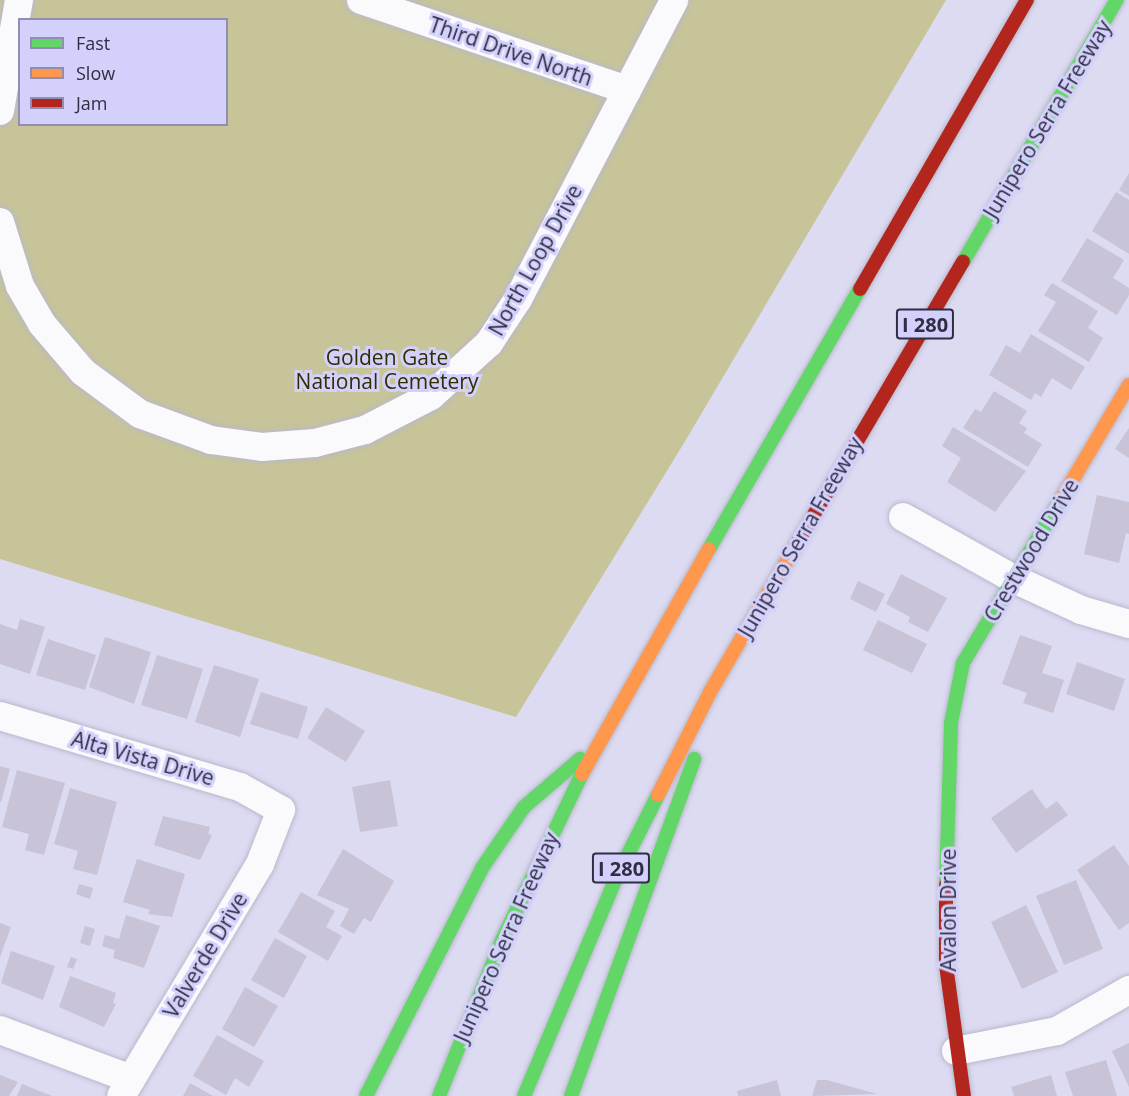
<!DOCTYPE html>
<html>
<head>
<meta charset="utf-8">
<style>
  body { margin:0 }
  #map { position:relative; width:1129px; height:1096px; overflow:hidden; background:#dcdbf2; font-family:"Open Sans",sans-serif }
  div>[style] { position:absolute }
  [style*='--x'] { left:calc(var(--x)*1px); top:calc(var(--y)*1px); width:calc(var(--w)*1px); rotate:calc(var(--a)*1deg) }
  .green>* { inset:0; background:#c7c499 }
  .building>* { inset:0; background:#c8c3d7 }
  .roads { filter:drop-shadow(0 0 2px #b9b8cc) drop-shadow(0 0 2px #b9b8cc) }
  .street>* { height:28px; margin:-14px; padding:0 14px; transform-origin:14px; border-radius:14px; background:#fafafd }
  .fast>* { height:14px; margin:-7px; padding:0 7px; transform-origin:7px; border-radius:7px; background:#63d668 }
  .slow>* { height:14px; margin:-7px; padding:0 7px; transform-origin:7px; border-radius:7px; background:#ff974d }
  .jam>* { height:14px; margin:-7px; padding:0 7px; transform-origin:7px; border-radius:7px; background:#b3261e }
  span { translate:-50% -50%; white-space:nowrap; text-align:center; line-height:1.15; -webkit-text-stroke:6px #d3d1fc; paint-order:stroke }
  .shield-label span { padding:2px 4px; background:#d3d1fc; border:2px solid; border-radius:4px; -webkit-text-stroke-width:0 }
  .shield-label { font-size:20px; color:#2e2d41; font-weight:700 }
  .street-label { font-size:21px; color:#2e2d41 }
  .park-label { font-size:21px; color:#302d00 }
  .legend { position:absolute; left:18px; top:18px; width:210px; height:108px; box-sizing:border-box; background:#d3d1fc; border:2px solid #918fb1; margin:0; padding:8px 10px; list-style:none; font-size:18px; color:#2e2d41 }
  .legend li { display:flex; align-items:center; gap:12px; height:30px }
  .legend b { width:30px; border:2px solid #918fb1 }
</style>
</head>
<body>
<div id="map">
  <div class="green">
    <i style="clip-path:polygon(evenodd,0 0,946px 0,684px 443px,516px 717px,0 559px,0 0,20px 20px,226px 20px,226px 124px,20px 124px,20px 20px)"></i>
  </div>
  <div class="building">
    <i style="clip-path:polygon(1129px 173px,1129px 196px,1119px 190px)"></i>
    <i style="clip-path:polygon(1116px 192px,1129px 200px,1129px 254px,1092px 231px)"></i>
    <i style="clip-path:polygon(1087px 238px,1124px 260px,1113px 278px,1129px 288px,1129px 295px,1117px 315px,1061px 281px)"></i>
    <i style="clip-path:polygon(1052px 283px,1098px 311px,1088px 328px,1103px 338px,1089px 362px,1038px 331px,1056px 302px,1044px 295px)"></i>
    <i style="clip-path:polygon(1031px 334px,1085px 367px,1071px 390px,1052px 378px,1041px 397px,1035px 393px,1031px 400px,989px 375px,1006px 345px,1020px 353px)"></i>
    <i style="clip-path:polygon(994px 391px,1027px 411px,1019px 423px,1027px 428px,1024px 433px,1042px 444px,1028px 467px,963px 428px,975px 409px,981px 412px)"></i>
    <i style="clip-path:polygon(953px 427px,1026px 471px,995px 512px,947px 482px,961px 458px,942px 446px)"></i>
    <i style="clip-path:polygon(1129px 428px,1129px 458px,1115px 449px)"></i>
    <i style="clip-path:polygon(1097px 495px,1129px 502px,1129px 534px,1126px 533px,1119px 563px,1084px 554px)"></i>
    <i style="clip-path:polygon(901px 574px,947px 598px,928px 632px,908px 622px,910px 617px,886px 604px)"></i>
    <i style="clip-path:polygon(858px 581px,885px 594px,876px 612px,850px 599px)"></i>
    <i style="clip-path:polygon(20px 619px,45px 627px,30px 674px,0 664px,0 624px,17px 630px)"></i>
    <i style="clip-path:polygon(878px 620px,927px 644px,912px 673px,863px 650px)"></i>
    <i style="clip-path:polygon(1020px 635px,1052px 646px,1042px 673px,1064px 680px,1053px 713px,1023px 703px,1027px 693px,1002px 684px)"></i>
    <i style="clip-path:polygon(105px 637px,151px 652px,134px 704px,89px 687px)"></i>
    <i style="clip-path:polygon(48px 639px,96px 655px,85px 690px,36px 675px)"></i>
    <i style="clip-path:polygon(157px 655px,203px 669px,187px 719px,141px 705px)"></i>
    <i style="clip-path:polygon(1077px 662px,1125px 679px,1114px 711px,1066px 694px)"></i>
    <i style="clip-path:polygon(214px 665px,259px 679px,240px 737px,195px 722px)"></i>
    <i style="clip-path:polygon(261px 692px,308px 707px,298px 739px,250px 724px)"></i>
    <i style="clip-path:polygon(326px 707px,365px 731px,346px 762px,307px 738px)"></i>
    <i style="clip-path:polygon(0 766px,10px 769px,1px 802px,0 802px)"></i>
    <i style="clip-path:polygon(17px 770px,65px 783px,44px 855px,25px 850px,29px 834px,2px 827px)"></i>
    <i style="clip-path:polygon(390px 780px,398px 826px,360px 832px,352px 787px)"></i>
    <i style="clip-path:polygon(70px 788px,117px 802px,97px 875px,73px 869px,78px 851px,54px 844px)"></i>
    <i style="clip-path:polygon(1032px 789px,1046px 809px,1057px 801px,1068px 815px,1016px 853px,991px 818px)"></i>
    <i style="clip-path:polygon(163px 816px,210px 827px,208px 834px,212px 835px,200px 860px,154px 845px)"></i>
    <i style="clip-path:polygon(1114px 845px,1129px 866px,1129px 923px,1119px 930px,1077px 870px)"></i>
    <i style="clip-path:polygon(343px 849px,394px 881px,371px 922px,364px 918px,354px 934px,340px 926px,349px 909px,317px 895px)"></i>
    <i style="clip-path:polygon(137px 859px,185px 874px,172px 917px,148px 914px,150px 910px,123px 902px)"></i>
    <i style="clip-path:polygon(1076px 880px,1103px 949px,1064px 965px,1036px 896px)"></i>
    <i style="clip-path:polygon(79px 884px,93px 888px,90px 899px,76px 894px)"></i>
    <i style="clip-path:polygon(301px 892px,335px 911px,326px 927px,342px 936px,328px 961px,278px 932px)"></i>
    <i style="clip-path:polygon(1026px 905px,1058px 972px,1022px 989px,991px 922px)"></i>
    <i style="clip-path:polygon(126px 915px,160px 926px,144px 968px,113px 958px,115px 950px,102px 946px,105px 935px,119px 939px)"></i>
    <i style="clip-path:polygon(0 923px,11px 927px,0 957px)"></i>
    <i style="clip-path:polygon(85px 926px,95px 929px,90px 946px,80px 943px)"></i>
    <i style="clip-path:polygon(275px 938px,307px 956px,284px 998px,251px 980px)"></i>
    <i style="clip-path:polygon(11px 951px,55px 966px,43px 1000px,1px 983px)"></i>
    <i style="clip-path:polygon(71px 957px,77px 959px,73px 969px,67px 967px)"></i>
    <i style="clip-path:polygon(70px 976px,116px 993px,113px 1003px,116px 1004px,104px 1027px,59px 1007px)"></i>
    <i style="clip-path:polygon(245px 987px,278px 1006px,254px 1047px,222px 1029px)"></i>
    <i style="clip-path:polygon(217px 1035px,264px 1061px,249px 1087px,235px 1078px,226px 1095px,193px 1076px)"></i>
    <i style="clip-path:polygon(1129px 1043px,1129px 1087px,1112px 1051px)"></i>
    <i style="clip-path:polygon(1106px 1060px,1117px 1096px,1073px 1096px,1065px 1072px)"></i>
    <i style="clip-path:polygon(0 1075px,18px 1082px,9px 1096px,0 1096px)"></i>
    <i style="clip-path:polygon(1051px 1075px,1057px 1096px,1014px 1096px,1011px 1087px)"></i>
    <i style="clip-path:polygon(777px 1080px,781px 1096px,738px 1096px,737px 1091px)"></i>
    <i style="clip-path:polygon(817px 1080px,827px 1080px,877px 1094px,812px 1096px)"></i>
    <i style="clip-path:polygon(190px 1083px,213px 1096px,183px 1096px)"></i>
    <i style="clip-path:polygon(22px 1084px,52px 1096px,17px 1096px)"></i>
  </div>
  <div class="roads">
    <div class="street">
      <i style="--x:361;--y:0;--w:281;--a:18.7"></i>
      <i style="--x:0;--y:111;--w:113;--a:-80.3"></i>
      <i style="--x:0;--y:222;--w:67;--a:72.6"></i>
      <i style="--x:20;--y:286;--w:44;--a:59.9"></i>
      <i style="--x:42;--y:324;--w:63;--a:49.5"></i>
      <i style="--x:83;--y:372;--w:71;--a:36.4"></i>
      <i style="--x:140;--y:414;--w:76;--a:20.1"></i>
      <i style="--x:211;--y:440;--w:51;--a:7.8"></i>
      <i style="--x:262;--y:447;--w:53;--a:-4.3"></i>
      <i style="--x:315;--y:443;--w:52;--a:-14.6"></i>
      <i style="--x:365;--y:430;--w:74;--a:-27.3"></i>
      <i style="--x:431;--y:396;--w:79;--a:-42.4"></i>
      <i style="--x:489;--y:343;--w:53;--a:-56.6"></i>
      <i style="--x:518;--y:299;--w:337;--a:-62.4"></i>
      <i style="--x:903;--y:517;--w:127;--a:29.2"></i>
      <i style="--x:1014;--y:579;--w:74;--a:24.8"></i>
      <i style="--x:1081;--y:610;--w:50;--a:16.3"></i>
      <i style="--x:0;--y:716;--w:250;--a:16.5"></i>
      <i style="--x:240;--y:787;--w:47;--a:29.3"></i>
      <i style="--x:281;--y:810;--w:58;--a:111.3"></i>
      <i style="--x:260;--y:864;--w:270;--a:120.9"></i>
      <i style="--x:0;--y:1030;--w:140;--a:20.5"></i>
      <i style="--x:956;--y:1051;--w:103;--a:-11.2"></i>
      <i style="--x:1057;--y:1031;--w:83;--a:-29.7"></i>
    </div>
    <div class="fast">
      <i style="--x:963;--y:262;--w:304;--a:-59.6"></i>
      <i style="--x:709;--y:549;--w:301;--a:-59.9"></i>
      <i style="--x:946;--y:885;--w:162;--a:-88.2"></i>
      <i style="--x:951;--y:723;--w:61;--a:-78.7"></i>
      <i style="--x:963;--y:663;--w:195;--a:-59.1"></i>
      <i style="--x:366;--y:1096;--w:256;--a:-63"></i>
      <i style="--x:482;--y:868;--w:74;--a:-55.5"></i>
      <i style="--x:524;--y:807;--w:74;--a:-40.6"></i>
      <i style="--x:439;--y:1096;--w:168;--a:-68"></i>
      <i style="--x:502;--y:940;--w:184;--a:-64.3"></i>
      <i style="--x:524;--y:1096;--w:237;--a:-67.1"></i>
      <i style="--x:616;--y:878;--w:93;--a:-63.2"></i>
      <i style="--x:571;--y:1096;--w:359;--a:-69.9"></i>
    </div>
    <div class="slow">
      <i style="--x:1063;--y:496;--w:129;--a:-59.3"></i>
      <i style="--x:582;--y:774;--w:258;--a:-60.6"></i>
      <i style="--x:658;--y:795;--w:115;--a:-63.2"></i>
      <i style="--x:710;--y:692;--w:170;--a:-59.7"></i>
    </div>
    <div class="jam">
      <i style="--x:860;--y:289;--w:334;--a:-60"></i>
      <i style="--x:796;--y:545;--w:329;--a:-59.5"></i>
      <i style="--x:946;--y:885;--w:80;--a:90"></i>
      <i style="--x:946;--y:965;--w:132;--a:82.2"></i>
    </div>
  </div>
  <div class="shield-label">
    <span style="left:925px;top:324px">I 280</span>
    <span style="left:621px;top:868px">I 280</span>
  </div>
  <div class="street-label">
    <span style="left:511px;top:51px;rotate:19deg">Third Drive North</span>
    <span style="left:1047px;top:119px;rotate:-59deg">Junipero Serra Freeway</span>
    <span style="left:535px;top:260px;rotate:-61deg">North Loop Drive</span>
    <span style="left:800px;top:537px;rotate:-60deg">Junipero Serra Freeway</span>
    <span style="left:1031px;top:550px;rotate:-59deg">Crestwood Drive</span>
    <span style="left:143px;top:758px;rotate:16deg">Alta Vista Drive</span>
    <span style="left:948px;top:910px;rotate:-90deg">Avalon Drive</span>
    <span style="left:506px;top:937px;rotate:-66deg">Junipero Serra Freeway</span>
    <span style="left:205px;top:955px;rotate:-59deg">Valverde Drive</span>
  </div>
  <div class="park-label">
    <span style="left:387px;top:369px">Golden Gate<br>National Cemetery</span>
  </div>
  <ul class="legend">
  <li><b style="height:8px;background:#63d668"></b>Fast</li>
  <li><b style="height:8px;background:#ff974d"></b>Slow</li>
  <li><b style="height:8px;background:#b3261e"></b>Jam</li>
  </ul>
</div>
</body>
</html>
